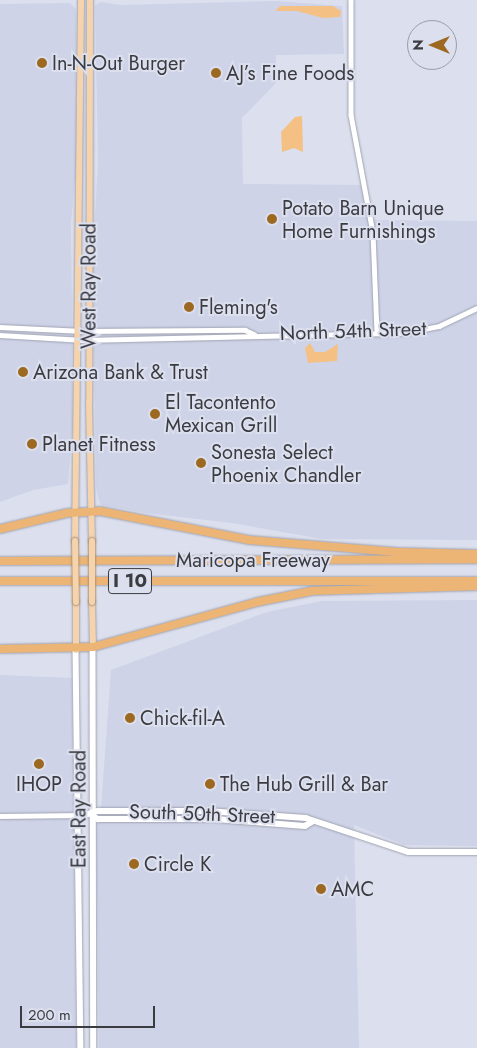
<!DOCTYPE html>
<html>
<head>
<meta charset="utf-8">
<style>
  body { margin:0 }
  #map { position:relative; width:477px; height:1048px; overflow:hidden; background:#dcdfed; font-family:Jost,sans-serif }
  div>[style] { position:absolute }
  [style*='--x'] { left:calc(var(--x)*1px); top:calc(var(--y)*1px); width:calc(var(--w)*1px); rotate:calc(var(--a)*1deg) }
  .built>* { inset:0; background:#ced3e8 }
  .green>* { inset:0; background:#f4c083 }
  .roads { filter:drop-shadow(0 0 1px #a0a3b1) drop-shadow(0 0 1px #a0a3b1) }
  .street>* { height:4.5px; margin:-2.25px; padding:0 2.25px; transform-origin:2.25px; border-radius:2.25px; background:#fff }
  .secondary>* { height:5.5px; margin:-2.75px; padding:0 2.75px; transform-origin:2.75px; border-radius:2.75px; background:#fff }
  .primary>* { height:6px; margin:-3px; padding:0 3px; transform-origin:3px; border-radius:3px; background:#f4d3ad }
  .highway>* { height:8px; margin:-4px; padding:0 4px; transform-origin:4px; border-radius:4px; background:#ecb576 }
  .bridges { filter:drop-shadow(0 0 1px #ae8b64) drop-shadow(0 0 1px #ae8b64) }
  .primary-bridge>* { height:6px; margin:-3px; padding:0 3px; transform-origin:3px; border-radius:3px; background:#f4d3ad }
  .dots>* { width:14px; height:14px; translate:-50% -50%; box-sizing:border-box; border:2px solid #dcdfed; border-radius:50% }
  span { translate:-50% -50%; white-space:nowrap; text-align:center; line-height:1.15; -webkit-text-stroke:4px #dcdfed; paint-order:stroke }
  .shield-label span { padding:1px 4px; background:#dcdfed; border:1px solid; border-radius:4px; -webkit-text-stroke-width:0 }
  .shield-label { font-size:19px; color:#3b3c42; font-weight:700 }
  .poi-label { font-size:20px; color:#3b3c42 }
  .left { translate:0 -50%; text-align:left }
  .street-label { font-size:20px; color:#3b3c42 }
  .north { position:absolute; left:407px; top:20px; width:50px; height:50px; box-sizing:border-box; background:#dcdfed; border:1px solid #9c9ea9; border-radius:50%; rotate:270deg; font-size:14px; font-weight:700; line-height:20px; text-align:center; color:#3b3c42 }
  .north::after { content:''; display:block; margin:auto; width:18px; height:22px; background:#9d6820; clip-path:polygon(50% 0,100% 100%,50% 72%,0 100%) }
  .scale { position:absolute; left:20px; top:1006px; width:135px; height:22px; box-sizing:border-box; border:2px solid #3b3c42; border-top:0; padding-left:6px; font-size:15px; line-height:18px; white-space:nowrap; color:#3b3c42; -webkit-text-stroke:4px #dcdfed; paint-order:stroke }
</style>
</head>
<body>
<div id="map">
  <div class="built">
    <i style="clip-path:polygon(276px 1px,342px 6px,344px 54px,276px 55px,276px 83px,242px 118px,243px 184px,364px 185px,371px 220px,477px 221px,477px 540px,322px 539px,232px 523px,145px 513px,101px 505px,99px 501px,96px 487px,93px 258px,98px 161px,95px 6px,100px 2px,121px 5px)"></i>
    <i style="clip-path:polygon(70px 3px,76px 9px,77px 159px,71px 223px,73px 423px,68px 484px,33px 490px,0 502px,0 4px)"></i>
    <i style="clip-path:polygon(477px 600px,477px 846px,404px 845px,354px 825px,359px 1048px,99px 1048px,96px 824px,100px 822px,111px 670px,267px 612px,322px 601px)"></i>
    <i style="clip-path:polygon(0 675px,72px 678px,76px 1048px,0 1048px)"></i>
  </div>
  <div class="green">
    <i style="clip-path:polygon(280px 6px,333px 6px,341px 11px,340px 17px,323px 18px,297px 11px,275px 11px)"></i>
    <i style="clip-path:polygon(302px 116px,303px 152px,294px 148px,282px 152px,281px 132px,295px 117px)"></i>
    <i style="clip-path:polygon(310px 343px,315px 352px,325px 352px,338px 344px,337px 361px,308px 363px,305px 348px)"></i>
  </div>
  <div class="roads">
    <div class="street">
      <i style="--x:351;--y:0;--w:115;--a:90"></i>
      <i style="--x:351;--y:115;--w:120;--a:79.4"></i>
      <i style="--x:373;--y:233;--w:100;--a:87.7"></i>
      <i style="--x:0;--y:327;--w:83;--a:2.8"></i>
      <i style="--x:83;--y:331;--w:162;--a:-0.4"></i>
      <i style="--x:245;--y:330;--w:10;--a:24"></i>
      <i style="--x:0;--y:335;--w:83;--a:3.4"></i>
      <i style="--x:83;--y:340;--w:320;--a:-1.3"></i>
      <i style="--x:403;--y:333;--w:37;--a:-11"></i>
      <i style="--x:439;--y:326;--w:42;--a:-25.3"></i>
      <i style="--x:0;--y:816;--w:81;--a:-0.7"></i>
    </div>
    <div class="secondary">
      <i style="--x:93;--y:647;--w:401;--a:89.9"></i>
      <i style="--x:76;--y:650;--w:398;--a:89.3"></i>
      <i style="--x:85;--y:815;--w:14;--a:-17"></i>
      <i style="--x:98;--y:811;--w:109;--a:0"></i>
      <i style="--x:207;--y:811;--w:99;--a:4"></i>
      <i style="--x:306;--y:818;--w:108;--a:18.3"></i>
      <i style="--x:409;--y:852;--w:68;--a:0"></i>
      <i style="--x:92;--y:815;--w:7;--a:34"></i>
      <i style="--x:98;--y:819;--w:118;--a:0"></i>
      <i style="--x:216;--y:819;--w:89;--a:4.5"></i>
      <i style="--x:305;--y:826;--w:8;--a:-30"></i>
    </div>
    <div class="primary">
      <i style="--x:90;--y:0;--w:402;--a:90.1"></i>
      <i style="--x:89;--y:402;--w:139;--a:88.8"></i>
      <i style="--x:75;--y:541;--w:541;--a:-89.36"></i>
      <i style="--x:76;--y:602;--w:48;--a:90"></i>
      <i style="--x:92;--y:602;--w:45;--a:88.7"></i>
    </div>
    <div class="highway">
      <i style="--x:0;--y:529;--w:69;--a:-13.4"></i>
      <i style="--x:67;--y:513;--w:33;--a:-3"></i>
      <i style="--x:100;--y:511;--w:152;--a:11"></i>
      <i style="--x:249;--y:540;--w:149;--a:4.6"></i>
      <i style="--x:398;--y:552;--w:79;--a:1.5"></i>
      <i style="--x:0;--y:561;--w:477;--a:-0.2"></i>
      <i style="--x:0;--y:581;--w:477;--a:0"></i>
      <i style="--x:0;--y:649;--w:93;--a:-1.2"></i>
      <i style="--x:93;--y:647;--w:170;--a:-15.3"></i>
      <i style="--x:257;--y:602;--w:56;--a:-11.3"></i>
      <i style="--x:312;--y:591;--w:165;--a:-1.7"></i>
    </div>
  </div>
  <div class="bridges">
    <div class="primary-bridge">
      <i style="--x:75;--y:541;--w:61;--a:89.1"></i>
      <i style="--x:92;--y:541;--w:61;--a:90"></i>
    </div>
  </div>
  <div class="dots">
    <i style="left:42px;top:63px;background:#9d6820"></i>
    <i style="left:216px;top:73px;background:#9d6820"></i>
    <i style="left:272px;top:219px;background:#9d6820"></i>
    <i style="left:189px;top:307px;background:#9d6820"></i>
    <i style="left:23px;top:372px;background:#9d6820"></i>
    <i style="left:155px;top:414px;background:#9d6820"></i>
    <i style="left:32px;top:444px;background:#9d6820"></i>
    <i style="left:201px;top:463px;background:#9d6820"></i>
    <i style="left:130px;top:718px;background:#9d6820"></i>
    <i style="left:39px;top:764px;background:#9d6820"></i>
    <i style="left:210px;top:784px;background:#9d6820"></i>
    <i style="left:134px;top:864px;background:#9d6820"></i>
    <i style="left:321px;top:889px;background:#9d6820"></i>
  </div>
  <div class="shield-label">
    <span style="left:130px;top:581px">I 10</span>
  </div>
  <div class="poi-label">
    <span class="left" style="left:52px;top:63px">In-N-Out Burger</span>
    <span class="left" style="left:226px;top:73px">AJ’s Fine Foods</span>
    <span class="left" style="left:282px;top:220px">Potato Barn Unique<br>Home Furnishings</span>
    <span class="left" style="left:199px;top:307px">Fleming's</span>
    <span class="left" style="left:33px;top:372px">Arizona Bank &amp; Trust</span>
    <span class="left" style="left:165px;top:414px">El Tacontento<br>Mexican Grill</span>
    <span class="left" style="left:42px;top:444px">Planet Fitness</span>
    <span class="left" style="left:211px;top:464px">Sonesta Select<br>Phoenix Chandler</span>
    <span class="left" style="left:140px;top:718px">Chick-fil-A</span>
    <span style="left:39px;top:784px">IHOP</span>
    <span class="left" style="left:220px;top:784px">The Hub Grill &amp; Bar</span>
    <span class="left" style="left:144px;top:864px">Circle K</span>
    <span class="left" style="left:331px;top:889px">AMC</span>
  </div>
  <div class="street-label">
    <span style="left:89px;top:286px;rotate:-90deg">West Ray Road</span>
    <span style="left:353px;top:331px;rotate:-2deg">North 54th Street</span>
    <span style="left:253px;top:560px">Maricopa Freeway</span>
    <span style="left:79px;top:809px;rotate:-90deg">East Ray Road</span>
    <span style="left:202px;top:814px;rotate:2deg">South 50th Street</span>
  </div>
  <div class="north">N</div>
  <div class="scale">200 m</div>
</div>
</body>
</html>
